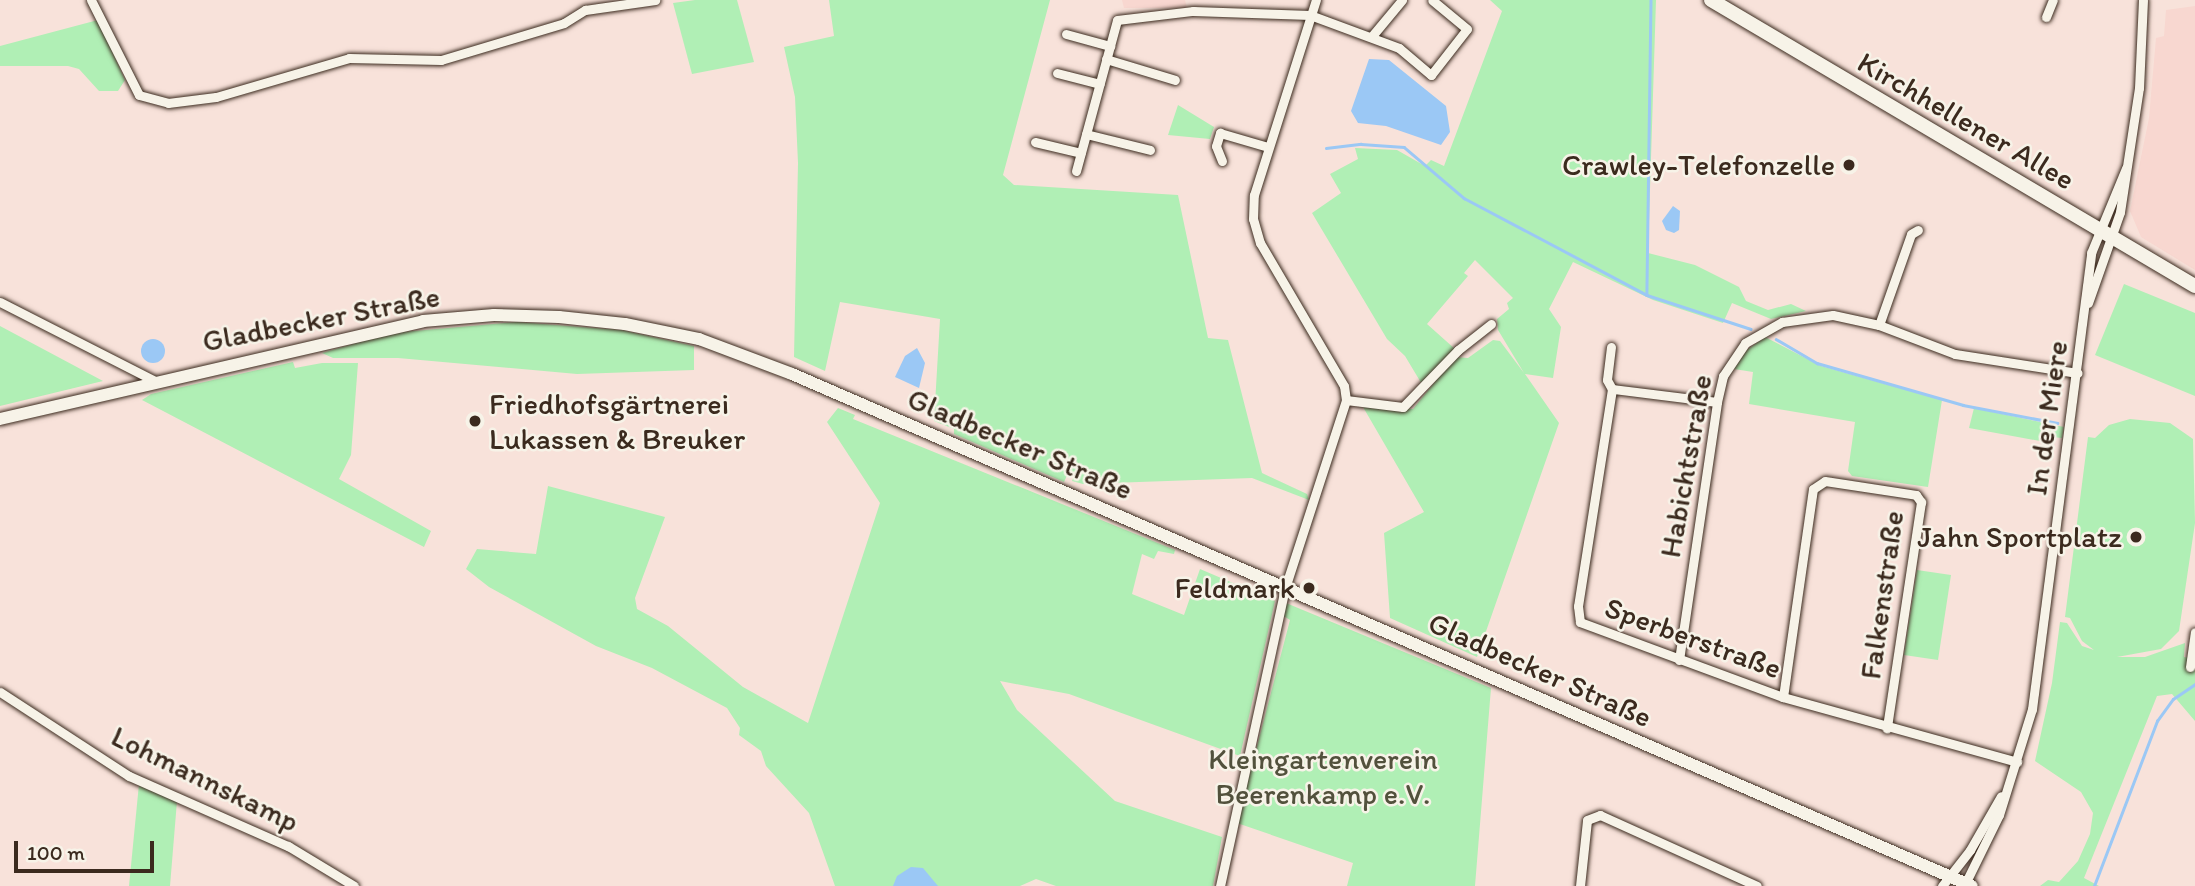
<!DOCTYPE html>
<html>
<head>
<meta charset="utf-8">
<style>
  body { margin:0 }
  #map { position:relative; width:2195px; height:886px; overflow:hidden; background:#f8e2da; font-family:Itim,sans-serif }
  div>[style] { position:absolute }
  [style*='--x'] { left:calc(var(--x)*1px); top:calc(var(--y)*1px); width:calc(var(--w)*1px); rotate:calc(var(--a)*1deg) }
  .built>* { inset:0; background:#f8d7d0 }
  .green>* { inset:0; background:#b0efb5 }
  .water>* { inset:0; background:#9bc8f5 }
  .round { border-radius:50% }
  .stream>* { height:2.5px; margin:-1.25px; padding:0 1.25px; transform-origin:1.25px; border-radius:1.25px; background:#9bc8f5 }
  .roads { filter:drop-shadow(0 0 2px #3b2a1e) drop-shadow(0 0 2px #3b2a1e) }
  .minor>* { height:9px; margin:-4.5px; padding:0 4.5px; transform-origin:4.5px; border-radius:4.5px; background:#f7f3e8 }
  .secondary>* { height:12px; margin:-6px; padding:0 6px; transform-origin:6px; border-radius:6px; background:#f7f3e8 }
  .primary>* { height:14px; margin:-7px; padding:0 7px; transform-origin:7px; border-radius:7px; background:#f7f3e8 }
  .dots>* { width:19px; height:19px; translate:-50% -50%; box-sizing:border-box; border:4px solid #f7f3e8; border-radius:50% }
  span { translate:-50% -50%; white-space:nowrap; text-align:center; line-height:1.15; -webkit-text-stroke:5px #f7f3e8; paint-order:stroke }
  .street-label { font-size:30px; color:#3b2a1e }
  .poi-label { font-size:30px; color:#3b2a1e }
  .right { translate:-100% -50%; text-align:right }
  .left { translate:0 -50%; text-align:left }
  .park-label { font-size:30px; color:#52513c }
  .scale { position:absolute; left:14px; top:841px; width:140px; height:32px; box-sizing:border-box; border:4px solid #3b2a1e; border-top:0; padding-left:9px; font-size:21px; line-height:24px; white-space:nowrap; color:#3b2a1e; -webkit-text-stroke:5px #f7f3e8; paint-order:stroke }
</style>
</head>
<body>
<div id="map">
  <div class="built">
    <i style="clip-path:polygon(1122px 0,1185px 0,1187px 8px,1124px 8px)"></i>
    <i style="clip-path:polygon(2195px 6px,2195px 270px,2141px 237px,2130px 211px,2149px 118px,2156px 38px,2164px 36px,2166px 10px)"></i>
  </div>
  <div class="green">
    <i style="clip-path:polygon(695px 0,737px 0,754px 62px,692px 74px,673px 3px)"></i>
    <i style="clip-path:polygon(829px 0,1050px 0,1003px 175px,1014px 185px,1178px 195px,1208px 338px,1228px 340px,1262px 473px,1307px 494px,1309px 500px,1252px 478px,1083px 484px,1072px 481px,1075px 474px,1069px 471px,1064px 482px,954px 434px,954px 429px,934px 421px,940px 319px,840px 302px,825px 371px,794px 357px,798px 163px,795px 97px,784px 47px,834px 36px)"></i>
    <i style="clip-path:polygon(1490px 0,1656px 0,1648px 253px,1695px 265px,1739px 287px,1746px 301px,1768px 310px,1791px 304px,1806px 311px,1771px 319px,1732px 303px,1723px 323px,1653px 300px,1573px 262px,1549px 309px,1561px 327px,1553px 378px,1525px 374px,1559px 423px,1477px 657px,1390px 618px,1384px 533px,1424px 512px,1363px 407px,1413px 409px,1455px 357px,1468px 358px,1493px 340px,1500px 341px,1524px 373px,1498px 330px,1497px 319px,1509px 309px,1507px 303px,1513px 298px,1475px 260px,1464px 273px,1468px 276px,1427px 324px,1455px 349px,1423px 386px,1405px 356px,1387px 339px,1312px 213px,1341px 193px,1330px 174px,1358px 159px,1355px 148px,1397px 150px,1425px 166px,1431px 160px,1444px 166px,1502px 11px)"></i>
    <i style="clip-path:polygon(98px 20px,125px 80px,118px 91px,99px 91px,79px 69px,68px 66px,0 66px,0 46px)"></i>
    <i style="clip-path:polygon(1178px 105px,1214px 127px,1210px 139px,1168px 135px)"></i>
    <i style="clip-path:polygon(2124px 284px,2195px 313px,2195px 396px,2095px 355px)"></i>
    <i style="clip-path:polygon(517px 322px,621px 330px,694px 346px,694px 370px,577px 374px,398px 358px,333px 358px,322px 353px,391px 333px)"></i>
    <i style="clip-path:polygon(0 326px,103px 381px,0 406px)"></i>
    <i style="clip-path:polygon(1765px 337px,1821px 366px,1942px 400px,1928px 487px,1852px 476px,1848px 471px,1855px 422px,1749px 404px,1753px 372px,1734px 369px,1747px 350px)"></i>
    <i style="clip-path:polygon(293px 362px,295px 368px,322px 363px,358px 363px,351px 455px,339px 479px,431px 531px,424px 547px,142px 400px,151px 394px)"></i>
    <i style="clip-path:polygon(838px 408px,855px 415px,853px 419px,1175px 550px,1174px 554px,1158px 551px,1154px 559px,1142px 554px,1132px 594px,1184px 615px,1200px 569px,1275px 601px,1240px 756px,1069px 694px,1000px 681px,1017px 710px,1115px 801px,1222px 837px,1213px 886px,1056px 886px,1036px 879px,1020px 886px,835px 886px,809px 813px,766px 766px,761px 751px,739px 735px,740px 728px,727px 708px,652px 668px,596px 646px,489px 587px,466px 569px,477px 549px,536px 554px,548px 486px,665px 517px,635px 598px,637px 609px,668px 626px,743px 687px,808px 723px,880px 503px,827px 422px)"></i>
    <i style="clip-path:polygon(1974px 408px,2064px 427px,2062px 438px,2052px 437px,2051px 443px,1969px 428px)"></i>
    <i style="clip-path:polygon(2130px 419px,2170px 423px,2193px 439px,2195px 523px,2179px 631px,2161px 649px,2117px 657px,2145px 657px,2185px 643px,2184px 657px,2195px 659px,2195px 721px,2172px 694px,2157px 696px,2084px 878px,2099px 886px,2040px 886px,2048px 880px,2059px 882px,2078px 861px,2090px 834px,2093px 813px,2081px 792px,2035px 761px,2052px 683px,2060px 622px,2067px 623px,2082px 646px,2094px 650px,2082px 641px,2070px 618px,2065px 617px,2088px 437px,2095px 438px,2109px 425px)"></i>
    <i style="clip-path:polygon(1917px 570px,1951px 575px,1938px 660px,1904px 655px)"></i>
    <i style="clip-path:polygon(1286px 603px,1491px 688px,1475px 886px,1347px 886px,1353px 863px,1237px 823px,1290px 620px,1282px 615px)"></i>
    <i style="clip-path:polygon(139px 784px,177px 801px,170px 886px,129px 886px)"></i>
  </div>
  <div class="water">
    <i style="clip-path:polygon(1369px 59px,1389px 60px,1446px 106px,1450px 132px,1441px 145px,1386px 126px,1358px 123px,1351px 111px)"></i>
    <i style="clip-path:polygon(1673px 206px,1680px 211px,1679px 230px,1674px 233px,1666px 230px,1662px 221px)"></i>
    <i class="round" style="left:141px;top:339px;width:24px;height:24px"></i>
    <i style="clip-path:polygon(917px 348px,925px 363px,919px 388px,895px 377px,905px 356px)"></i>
    <i style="clip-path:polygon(911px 867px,923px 868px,938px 886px,893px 886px,897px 876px)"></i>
  </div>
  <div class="stream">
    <i style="--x:1651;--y:0;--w:295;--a:90.8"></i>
    <i style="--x:1647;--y:295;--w:109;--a:18.1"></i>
    <i style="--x:1326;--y:148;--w:35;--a:-7"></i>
    <i style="--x:1361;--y:144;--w:43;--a:4"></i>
    <i style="--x:1404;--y:147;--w:79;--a:40.4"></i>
    <i style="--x:1464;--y:198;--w:207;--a:27.9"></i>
    <i style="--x:1776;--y:339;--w:48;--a:30.3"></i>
    <i style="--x:1817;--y:363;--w:152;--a:16"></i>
    <i style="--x:1963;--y:405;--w:96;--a:10.8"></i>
    <i style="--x:2094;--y:886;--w:177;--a:-69.1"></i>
    <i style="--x:2157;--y:721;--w:27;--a:-54"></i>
    <i style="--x:2173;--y:699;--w:27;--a:-34"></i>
  </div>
  <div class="roads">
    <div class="minor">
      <i style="--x:91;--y:0;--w:106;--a:63.2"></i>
      <i style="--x:139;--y:95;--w:30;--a:15"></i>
      <i style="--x:168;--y:103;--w:48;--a:-7.1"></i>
      <i style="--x:216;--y:97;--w:139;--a:-16.3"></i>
      <i style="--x:349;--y:58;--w:92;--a:1.2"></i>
      <i style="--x:441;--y:60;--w:128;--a:-16.7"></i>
      <i style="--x:564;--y:23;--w:25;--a:-32"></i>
      <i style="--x:585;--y:10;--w:71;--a:-8.1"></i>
      <i style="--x:2046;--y:17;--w:18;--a:-68"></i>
      <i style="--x:1066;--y:34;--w:46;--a:15.3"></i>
      <i style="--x:1372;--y:36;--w:47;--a:-50.2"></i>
      <i style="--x:1106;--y:59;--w:72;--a:16.9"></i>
      <i style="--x:1057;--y:73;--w:44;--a:14.3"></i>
      <i style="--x:1086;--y:134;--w:66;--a:14"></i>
      <i style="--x:1035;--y:142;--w:47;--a:13.4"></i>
      <i style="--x:1222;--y:161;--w:16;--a:-112"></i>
      <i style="--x:1216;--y:146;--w:14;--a:-73"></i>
      <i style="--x:1220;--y:133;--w:50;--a:16.3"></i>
      <i style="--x:1076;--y:171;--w:156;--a:-74.8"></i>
      <i style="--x:1117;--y:20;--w:77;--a:-6.8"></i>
      <i style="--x:1193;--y:11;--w:117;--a:2"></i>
      <i style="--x:1310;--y:15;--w:95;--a:20.3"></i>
      <i style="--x:1399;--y:48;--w:42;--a:40.2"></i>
      <i style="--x:1431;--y:75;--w:58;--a:-52"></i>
      <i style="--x:1467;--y:29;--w:45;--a:-140.4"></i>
      <i style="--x:0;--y:302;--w:174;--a:27"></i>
      <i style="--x:2088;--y:303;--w:96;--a:-70.6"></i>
      <i style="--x:2120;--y:212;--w:125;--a:-81.3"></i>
      <i style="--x:2139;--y:88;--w:88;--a:-87.4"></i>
      <i style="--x:1879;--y:325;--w:96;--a:-70.6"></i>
      <i style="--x:1911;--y:234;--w:8;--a:-30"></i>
      <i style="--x:1611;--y:347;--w:33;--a:97"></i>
      <i style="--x:1607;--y:380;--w:10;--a:61"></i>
      <i style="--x:1346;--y:400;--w:57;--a:7"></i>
      <i style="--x:1403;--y:407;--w:79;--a:-46"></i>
      <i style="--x:1458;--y:350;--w:42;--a:-38.2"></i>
      <i style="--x:1717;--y:402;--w:106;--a:-172.9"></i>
      <i style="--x:1612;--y:389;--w:220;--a:98.9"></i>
      <i style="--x:1578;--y:606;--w:16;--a:83"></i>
      <i style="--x:1580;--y:622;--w:216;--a:20.3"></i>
      <i style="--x:1783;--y:697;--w:243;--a:15.5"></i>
      <i style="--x:1679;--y:660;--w:261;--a:-81.6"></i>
      <i style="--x:1717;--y:402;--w:27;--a:-77"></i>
      <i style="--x:1723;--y:376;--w:40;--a:-56"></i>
      <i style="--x:1745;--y:343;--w:43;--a:-29.6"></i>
      <i style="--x:1782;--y:322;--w:51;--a:-7.8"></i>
      <i style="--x:1833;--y:315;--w:47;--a:12.3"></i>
      <i style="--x:1879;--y:325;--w:81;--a:20.9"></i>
      <i style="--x:1955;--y:354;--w:124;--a:8.8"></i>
      <i style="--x:2190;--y:667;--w:35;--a:-82"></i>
      <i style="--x:0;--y:692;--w:154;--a:33.1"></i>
      <i style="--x:129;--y:776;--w:174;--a:23.8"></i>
      <i style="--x:288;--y:846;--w:77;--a:31.2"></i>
      <i style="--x:1783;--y:697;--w:210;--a:-81.8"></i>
      <i style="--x:1813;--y:489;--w:14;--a:-34"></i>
      <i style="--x:1825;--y:481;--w:92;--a:8.7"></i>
      <i style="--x:1916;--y:495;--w:9;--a:54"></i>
      <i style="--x:1921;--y:502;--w:229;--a:98.6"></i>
      <i style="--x:1220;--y:886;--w:305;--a:-77.7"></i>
      <i style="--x:1285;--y:588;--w:198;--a:-72"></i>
      <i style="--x:1346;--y:400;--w:14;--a:-98"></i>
      <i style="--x:1344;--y:386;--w:166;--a:-120.4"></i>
      <i style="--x:1260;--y:243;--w:25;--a:-106"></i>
      <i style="--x:1253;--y:219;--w:24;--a:-88"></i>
      <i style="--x:1254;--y:195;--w:205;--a:-72.4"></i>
      <i style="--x:1580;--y:886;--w:66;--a:-83.9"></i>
      <i style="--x:1587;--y:820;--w:14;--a:-21"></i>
      <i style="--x:1600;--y:815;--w:172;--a:24.3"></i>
      <i style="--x:1942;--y:886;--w:46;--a:-52.1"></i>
      <i style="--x:1970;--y:850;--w:62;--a:-60.1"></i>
      <i style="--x:1964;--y:886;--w:79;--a:-63.8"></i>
      <i style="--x:1999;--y:815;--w:111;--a:-72.7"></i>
      <i style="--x:2032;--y:709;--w:460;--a:-82.6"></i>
      <i style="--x:2091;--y:253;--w:92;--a:-67.6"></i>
    </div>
    <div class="secondary">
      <i style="--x:0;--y:419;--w:434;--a:-13"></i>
      <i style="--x:423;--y:321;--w:71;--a:-4.8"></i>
      <i style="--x:494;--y:315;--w:65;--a:1.8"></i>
      <i style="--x:559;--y:317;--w:66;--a:6.1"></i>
      <i style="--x:625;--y:324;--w:76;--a:11.5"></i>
      <i style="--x:699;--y:339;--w:99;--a:20.6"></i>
      <i style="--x:792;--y:374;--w:1286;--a:23.46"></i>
    </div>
    <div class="primary">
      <i style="--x:1711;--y:0;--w:562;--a:30.58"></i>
    </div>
  </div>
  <div class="dots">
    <i style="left:1849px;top:165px;background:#3b2a1e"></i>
    <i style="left:475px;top:421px;background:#3b2a1e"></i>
    <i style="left:2136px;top:537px;background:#3b2a1e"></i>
    <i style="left:1309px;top:588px;background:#3b2a1e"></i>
  </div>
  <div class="street-label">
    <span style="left:1966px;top:121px;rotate:30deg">Kirchhellener Allee</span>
    <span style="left:321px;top:319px;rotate:-11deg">Gladbecker Straße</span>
    <span style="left:2047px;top:418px;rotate:-82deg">In der Miere</span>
    <span style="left:1020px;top:444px;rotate:23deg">Gladbecker Straße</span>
    <span style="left:1686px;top:466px;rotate:-80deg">Habichtstraße</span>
    <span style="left:1882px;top:595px;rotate:-82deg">Falkenstraße</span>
    <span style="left:1693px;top:638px;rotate:20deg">Sperberstraße</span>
    <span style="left:1540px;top:670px;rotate:24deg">Gladbecker Straße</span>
    <span style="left:205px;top:779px;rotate:26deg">Lohmannskamp</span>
  </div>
  <div class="poi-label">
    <span class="right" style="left:1835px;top:165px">Crawley-Telefonzelle</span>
    <span class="left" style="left:489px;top:421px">Friedhofsgärtnerei<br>Lukassen &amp; Breuker</span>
    <span class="right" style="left:2122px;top:537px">Jahn Sportplatz</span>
    <span class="right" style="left:1295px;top:588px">Feldmark</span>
  </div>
  <div class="park-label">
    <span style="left:1323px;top:776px">Kleingartenverein<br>Beerenkamp e.V.</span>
  </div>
  <div class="scale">100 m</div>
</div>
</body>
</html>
